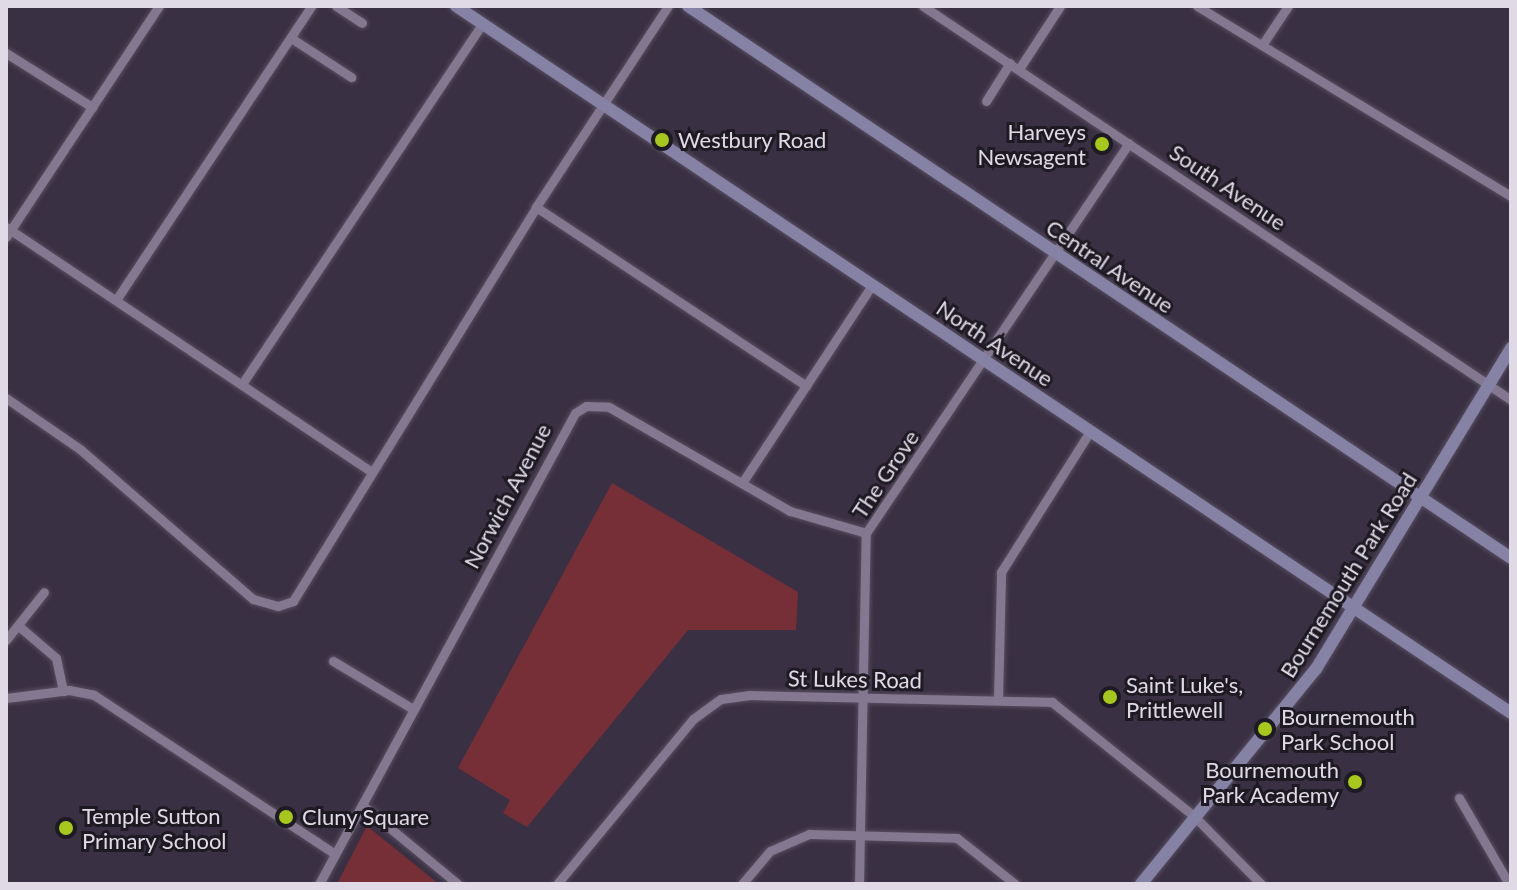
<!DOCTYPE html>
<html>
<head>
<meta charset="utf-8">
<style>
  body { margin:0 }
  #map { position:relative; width:1517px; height:890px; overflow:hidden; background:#3a3043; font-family:Lato,sans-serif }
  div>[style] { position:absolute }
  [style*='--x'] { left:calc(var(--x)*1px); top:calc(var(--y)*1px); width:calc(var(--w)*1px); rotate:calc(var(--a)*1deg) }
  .green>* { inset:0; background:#772f37 }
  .roads { filter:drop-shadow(0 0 2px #564e5f) drop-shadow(0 0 2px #564e5f) }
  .street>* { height:9px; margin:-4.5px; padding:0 4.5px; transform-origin:4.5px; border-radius:4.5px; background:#83788f }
  .secondary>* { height:12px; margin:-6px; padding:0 6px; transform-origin:6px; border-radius:6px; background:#8582a6 }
  .dots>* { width:22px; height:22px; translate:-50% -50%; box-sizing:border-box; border:4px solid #1e1a23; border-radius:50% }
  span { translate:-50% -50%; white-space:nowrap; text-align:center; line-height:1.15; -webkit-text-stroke:6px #1e1a23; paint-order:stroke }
  .poi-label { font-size:22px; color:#e0dae7 }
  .right { translate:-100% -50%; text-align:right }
  .left { translate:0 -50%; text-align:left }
  .street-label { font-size:22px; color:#e0dae7 }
  .frame { position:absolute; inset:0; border:8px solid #e0dae7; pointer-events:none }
</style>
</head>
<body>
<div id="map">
  <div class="green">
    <i style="clip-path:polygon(612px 483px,798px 592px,796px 630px,688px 630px,527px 827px,503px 813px,510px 800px,458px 768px)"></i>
    <i style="clip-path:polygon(367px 826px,439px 884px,337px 884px)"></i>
  </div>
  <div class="roads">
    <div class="street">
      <i style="--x:336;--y:6;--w:31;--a:33"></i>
      <i style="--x:923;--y:6;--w:708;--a:33.82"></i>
      <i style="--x:1197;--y:6;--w:367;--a:31.2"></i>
      <i style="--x:291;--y:38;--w:72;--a:33"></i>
      <i style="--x:1262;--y:45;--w:47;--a:-56.3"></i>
      <i style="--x:6;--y:53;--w:102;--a:32.1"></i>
      <i style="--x:1019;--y:69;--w:75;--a:-56.9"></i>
      <i style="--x:986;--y:101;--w:45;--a:-57.7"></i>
      <i style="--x:536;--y:207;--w:324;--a:33.5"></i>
      <i style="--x:6;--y:227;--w:438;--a:33.8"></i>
      <i style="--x:6;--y:237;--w:277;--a:-56.5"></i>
      <i style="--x:116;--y:300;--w:353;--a:-56.4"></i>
      <i style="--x:242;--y:384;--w:433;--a:-56.3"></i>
      <i style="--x:6;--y:398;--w:91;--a:34.7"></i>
      <i style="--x:81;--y:450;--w:228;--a:40.9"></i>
      <i style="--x:253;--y:599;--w:26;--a:16"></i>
      <i style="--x:278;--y:606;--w:16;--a:-18"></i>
      <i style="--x:293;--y:601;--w:463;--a:-58.3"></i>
      <i style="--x:536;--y:207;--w:240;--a:-56.7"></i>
      <i style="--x:742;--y:483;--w:237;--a:-56.7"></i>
      <i style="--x:21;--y:628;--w:46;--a:40.6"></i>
      <i style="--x:56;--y:658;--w:34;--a:78"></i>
      <i style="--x:6;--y:640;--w:61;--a:-51.6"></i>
      <i style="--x:333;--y:661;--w:93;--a:31"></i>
      <i style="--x:6;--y:698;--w:64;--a:-7.2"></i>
      <i style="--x:69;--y:690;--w:25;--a:11"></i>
      <i style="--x:94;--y:695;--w:287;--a:33.4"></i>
      <i style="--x:998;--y:699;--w:127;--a:-88.6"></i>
      <i style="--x:1001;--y:572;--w:167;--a:-57.7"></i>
      <i style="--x:1459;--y:798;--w:99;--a:59.8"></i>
      <i style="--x:362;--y:805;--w:124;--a:39.5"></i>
      <i style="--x:319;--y:884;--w:536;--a:-61.47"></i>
      <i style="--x:575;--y:413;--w:13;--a:-32"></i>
      <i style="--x:586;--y:406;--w:23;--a:2"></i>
      <i style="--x:609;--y:407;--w:209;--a:29.9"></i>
      <i style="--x:790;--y:511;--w:79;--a:16.1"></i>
      <i style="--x:557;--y:884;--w:214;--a:-50.5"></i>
      <i style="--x:693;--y:719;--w:34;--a:-36"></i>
      <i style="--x:721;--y:699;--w:29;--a:-8"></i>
      <i style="--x:750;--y:695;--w:302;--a:1.3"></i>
      <i style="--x:1052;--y:702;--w:184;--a:38.8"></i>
      <i style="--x:1195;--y:817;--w:94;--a:45.4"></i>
      <i style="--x:742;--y:884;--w:43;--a:-49.7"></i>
      <i style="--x:770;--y:851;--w:43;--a:-23.6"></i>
      <i style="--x:809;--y:834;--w:148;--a:1.5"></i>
      <i style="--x:957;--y:838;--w:74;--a:38.4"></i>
      <i style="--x:859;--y:884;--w:351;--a:-88.9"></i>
      <i style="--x:866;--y:533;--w:470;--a:-56"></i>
    </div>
    <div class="secondary">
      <i style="--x:456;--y:6;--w:1270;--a:33.83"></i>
      <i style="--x:688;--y:6;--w:991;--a:33.85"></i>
      <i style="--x:1141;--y:884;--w:277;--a:-50.9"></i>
      <i style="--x:1316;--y:669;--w:376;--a:-58.7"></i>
    </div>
  </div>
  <div class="dots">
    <i style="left:662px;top:140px;background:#a8c71d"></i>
    <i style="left:1102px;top:144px;background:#a8c71d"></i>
    <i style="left:1110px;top:697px;background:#a8c71d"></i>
    <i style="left:1265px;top:729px;background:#a8c71d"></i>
    <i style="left:1355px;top:782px;background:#a8c71d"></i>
    <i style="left:286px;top:817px;background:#a8c71d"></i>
    <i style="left:66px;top:828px;background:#a8c71d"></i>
  </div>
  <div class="poi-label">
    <span class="right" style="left:1086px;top:144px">Harveys<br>Newsagent</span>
    <span class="left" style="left:678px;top:140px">Westbury Road</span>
    <span class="left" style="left:1126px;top:697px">Saint Luke's,<br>Prittlewell</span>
    <span class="left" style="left:1281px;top:729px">Bournemouth<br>Park School</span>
    <span class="right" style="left:1339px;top:782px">Bournemouth<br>Park Academy</span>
    <span class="left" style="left:82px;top:828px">Temple Sutton<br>Primary School</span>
    <span class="left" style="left:302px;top:817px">Cluny Square</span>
  </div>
  <div class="street-label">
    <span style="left:1228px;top:187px;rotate:34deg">South Avenue</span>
    <span style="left:1110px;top:266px;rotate:34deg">Central Avenue</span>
    <span style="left:995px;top:343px;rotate:34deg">North Avenue</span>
    <span style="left:885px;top:474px;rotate:-56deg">The Grove</span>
    <span style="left:507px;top:496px;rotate:-62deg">Norwich Avenue</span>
    <span style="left:1348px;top:575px;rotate:-58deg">Bournemouth Park Road</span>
    <span style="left:855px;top:679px;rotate:1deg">St Lukes Road</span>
  </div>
  <div class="frame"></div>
</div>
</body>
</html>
